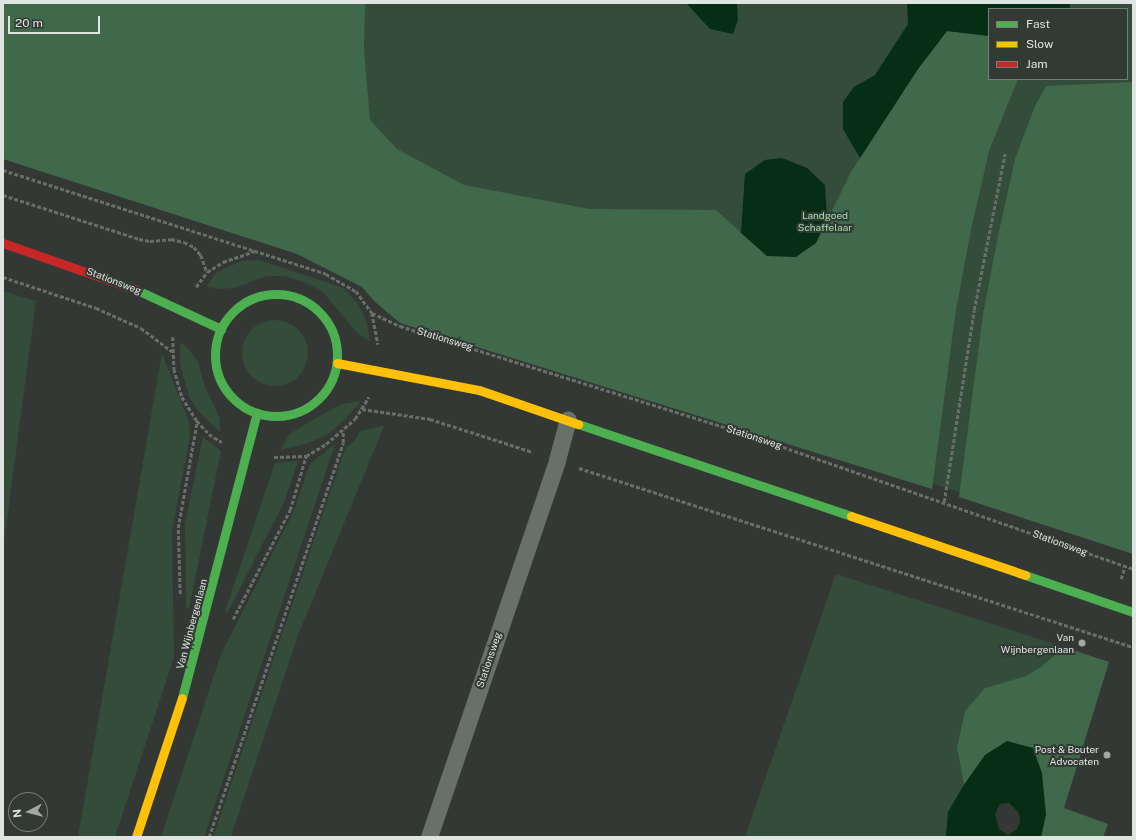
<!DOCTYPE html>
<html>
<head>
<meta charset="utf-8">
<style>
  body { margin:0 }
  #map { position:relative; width:1136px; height:840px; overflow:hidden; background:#343835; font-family:"Public Sans",sans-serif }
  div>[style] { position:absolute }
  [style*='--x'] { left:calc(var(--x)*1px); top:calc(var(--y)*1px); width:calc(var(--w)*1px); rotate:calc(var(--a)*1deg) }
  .green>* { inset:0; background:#344c3a }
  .round { border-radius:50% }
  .forest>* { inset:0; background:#40684b }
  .water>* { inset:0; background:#052e14 }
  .path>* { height:2.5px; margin-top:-1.25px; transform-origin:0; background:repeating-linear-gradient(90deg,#686f6a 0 4px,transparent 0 6px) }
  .lane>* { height:17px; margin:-8.5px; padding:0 8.5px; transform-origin:8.5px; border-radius:8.5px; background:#677169 }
  .fast>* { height:9px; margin:-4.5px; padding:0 4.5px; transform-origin:4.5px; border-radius:4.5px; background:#4caf50 }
  .fast>.ring { margin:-4.5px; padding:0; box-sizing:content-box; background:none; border:9px solid #4caf50; border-radius:50% }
  .slow>* { height:9px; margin:-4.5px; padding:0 4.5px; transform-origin:4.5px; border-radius:4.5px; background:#ffc107 }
  .jam>* { height:9px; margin:-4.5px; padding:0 4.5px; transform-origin:4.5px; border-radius:4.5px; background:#c62828 }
  .dots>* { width:11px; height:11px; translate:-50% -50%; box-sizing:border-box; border:2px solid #333934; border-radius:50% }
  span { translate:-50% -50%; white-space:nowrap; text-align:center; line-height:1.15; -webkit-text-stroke:4px #333934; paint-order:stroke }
  .park-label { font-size:10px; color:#9ae0ac }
  .street-label { font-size:10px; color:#e0e4e1 }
  .poi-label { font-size:10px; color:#e0e4e1 }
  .right { translate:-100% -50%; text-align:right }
  .frame { position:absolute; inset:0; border:4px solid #e0e4e1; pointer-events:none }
  .legend { position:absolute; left:988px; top:8px; width:140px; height:72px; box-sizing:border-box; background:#333934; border:1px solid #787d79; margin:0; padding:5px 7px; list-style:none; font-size:12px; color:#e0e4e1 }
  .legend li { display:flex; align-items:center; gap:8px; height:20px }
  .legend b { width:20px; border:1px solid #787d79 }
  .north { position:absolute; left:8px; top:792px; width:40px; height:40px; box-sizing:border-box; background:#333934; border:1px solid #787d79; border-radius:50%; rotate:263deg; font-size:11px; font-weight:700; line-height:16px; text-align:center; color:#e0e4e1 }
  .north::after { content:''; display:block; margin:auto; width:14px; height:18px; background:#a4a8a5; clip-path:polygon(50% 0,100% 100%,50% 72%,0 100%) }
  .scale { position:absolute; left:8px; top:16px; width:92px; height:18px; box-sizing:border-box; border:2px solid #e0e4e1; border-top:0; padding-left:5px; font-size:12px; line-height:14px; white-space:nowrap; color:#e0e4e1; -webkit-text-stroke:3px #333934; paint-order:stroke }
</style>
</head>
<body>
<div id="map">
  <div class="green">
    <i style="clip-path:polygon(evenodd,3px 3px,1133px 3px,1133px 548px,404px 314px,3px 3px,989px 9px,1127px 9px,1127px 79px,989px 79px,989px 9px)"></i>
    <i style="clip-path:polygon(259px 260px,344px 288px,358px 304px,366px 320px,370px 341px,358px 334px,322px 291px,306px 283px,285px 276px,266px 276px,235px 288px,217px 289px,207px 286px,216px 273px,228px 267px,242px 261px)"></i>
    <i style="clip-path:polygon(3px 291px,36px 301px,3px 549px)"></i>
    <i class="round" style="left:242px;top:320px;width:66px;height:66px"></i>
    <i style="clip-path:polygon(180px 342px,190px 350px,198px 362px,204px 384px,220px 419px,220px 432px,198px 411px,189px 396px,180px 364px)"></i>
    <i style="clip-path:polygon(162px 353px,189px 422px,190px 436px,172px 531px,174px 657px,115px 837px,78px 837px)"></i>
    <i style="clip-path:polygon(361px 401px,344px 420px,328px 434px,309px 443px,280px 450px,289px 435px,302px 426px,342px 404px)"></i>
    <i style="clip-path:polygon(384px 426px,299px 633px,231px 837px,213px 837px,345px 449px,356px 439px,360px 431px)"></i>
    <i style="clip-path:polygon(203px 437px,221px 451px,189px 609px,186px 608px,185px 524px)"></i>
    <i style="clip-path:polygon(335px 444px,204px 837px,161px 837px,221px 654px,294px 511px,310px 464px)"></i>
    <i style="clip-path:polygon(298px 461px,285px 500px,228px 612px,225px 611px,275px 463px)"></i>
    <i style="clip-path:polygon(836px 574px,1064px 647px,1042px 666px,1026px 676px,985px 688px,957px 748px,964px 785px,948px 812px,946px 837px,745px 837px)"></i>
  </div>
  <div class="forest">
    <i style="clip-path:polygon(3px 3px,365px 3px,364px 50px,370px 120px,397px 149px,464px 185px,590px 209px,716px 210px,767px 256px,816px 243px,851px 172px,918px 69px,947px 31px,989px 36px,989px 79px,1018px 79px,989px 151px,971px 230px,956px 310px,932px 489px,400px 323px,374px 301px,362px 287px,297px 254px,3px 159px)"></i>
    <i style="clip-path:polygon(1133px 82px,1133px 554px,959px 497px,983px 314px,998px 236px,1015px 159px,1035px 106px,1046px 86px)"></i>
    <i style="clip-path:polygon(1064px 647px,1109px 662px,1064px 808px,1108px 824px,1103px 837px,1041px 837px,1046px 814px,985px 755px,964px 785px,957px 748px,965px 711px,985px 688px,1026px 676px,1042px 666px)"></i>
  </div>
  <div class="water">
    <i style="clip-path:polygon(686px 3px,737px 3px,738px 20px,733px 34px,710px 29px)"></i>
    <i style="clip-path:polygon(907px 3px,1070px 3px,1070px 9px,989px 9px,989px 36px,947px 31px,918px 69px,860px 158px,843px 129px,843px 102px,854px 87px,875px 75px,908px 24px)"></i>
    <i style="clip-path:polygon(782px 158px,807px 168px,825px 185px,827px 219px,816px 243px,796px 257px,767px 256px,741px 233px,745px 174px,765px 160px)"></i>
    <i style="clip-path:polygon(evenodd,1007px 741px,1033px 748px,1042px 773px,1046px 814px,1041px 837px,946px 837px,948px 812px,964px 785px,985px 755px,1007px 741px,1009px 803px,1019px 813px,1020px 822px,1017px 829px,1008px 835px,999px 829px,995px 814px,1000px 804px,1009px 803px)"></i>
  </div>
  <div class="path">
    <i style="--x:3;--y:170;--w:339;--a:17.8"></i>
    <i style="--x:326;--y:274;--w:34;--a:30"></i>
    <i style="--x:356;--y:291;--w:27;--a:54"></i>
    <i style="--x:372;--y:313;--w:32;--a:79"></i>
    <i style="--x:3;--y:195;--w:143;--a:17.9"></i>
    <i style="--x:139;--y:239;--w:11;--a:10"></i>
    <i style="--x:150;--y:241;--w:21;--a:-5"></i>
    <i style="--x:171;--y:239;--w:13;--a:13"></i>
    <i style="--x:184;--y:242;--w:11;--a:27"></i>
    <i style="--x:194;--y:247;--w:11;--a:49"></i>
    <i style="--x:201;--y:255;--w:18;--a:71"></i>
    <i style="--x:3;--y:277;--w:98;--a:18.4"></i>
    <i style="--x:96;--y:308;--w:49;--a:24"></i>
    <i style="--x:141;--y:328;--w:39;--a:37"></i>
    <i style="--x:196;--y:287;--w:19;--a:-54"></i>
    <i style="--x:207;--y:272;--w:19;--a:-32"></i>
    <i style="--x:223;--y:262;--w:34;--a:-19"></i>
    <i style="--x:372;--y:313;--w:31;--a:25"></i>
    <i style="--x:400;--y:326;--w:366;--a:17.3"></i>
    <i style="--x:749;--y:435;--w:407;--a:19.2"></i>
    <i style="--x:173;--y:337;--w:32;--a:88"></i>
    <i style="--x:174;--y:369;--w:29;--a:74"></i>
    <i style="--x:182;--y:397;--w:28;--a:58"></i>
    <i style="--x:197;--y:421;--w:18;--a:47"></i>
    <i style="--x:209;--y:434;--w:15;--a:32"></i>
    <i style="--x:362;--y:409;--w:69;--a:8.4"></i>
    <i style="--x:430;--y:419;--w:108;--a:17.8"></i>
    <i style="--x:274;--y:457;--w:32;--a:-2"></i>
    <i style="--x:306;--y:456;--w:23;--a:-31"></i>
    <i style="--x:326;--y:444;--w:38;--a:-41"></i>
    <i style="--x:355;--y:419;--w:26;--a:-58"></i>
    <i style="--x:579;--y:468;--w:582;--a:17.91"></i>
    <i style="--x:944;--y:502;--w:194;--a:-81.1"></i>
    <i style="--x:974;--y:310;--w:159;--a:-78.8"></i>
    <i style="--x:1121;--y:579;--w:14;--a:-73"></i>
    <i style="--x:180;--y:594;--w:66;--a:-91.7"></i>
    <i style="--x:178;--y:528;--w:109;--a:-79.9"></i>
    <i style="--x:233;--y:619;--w:123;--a:-62.4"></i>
    <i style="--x:290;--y:510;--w:56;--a:-73.5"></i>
    <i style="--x:209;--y:837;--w:416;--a:-71.2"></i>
    <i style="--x:343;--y:443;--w:13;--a:-90"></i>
  </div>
  <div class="lane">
    <i style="--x:429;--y:837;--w:398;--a:-71.2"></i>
    <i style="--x:557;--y:460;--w:42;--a:-75"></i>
  </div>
  <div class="fast">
    <i style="--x:137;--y:290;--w:93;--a:24.9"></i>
    <i class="ring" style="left:215px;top:294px;width:113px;height:113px"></i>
    <i style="--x:578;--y:424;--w:288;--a:18.6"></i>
    <i style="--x:1025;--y:575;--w:114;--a:18.9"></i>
    <i style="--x:182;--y:698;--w:295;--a:-75.3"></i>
  </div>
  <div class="slow">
    <i style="--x:337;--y:363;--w:145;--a:10.8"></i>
    <i style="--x:479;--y:390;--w:105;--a:19"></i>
    <i style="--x:851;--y:516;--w:184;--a:18.7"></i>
    <i style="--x:136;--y:837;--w:146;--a:-71.7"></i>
  </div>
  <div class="jam">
    <i style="--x:3;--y:243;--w:142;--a:19.3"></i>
  </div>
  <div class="dots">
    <i style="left:1082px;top:643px;background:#a4a8a5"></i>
    <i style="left:1107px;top:755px;background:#a4a8a5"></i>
  </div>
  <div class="park-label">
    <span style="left:825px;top:221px">Landgoed<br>Schaffelaar</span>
  </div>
  <div class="street-label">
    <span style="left:114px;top:281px;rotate:21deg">Stationsweg</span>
    <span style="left:445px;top:339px;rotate:17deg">Stationsweg</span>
    <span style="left:754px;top:437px;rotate:18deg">Stationsweg</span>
    <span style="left:1060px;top:543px;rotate:20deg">Stationsweg</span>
    <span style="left:192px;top:624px;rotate:-75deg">Van Wijnbergenlaan</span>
    <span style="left:489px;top:660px;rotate:-71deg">Stationsweg</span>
  </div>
  <div class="poi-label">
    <span class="right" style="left:1074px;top:643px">Van<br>Wijnbergenlaan</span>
    <span class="right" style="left:1099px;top:755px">Post &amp; Bouter<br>Advocaten</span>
  </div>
  <div class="frame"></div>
  <ul class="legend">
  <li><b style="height:5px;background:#4caf50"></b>Fast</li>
  <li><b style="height:5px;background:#ffc107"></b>Slow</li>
  <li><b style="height:5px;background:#c62828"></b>Jam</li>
  </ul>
  <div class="north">N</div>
  <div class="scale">20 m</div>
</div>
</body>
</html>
